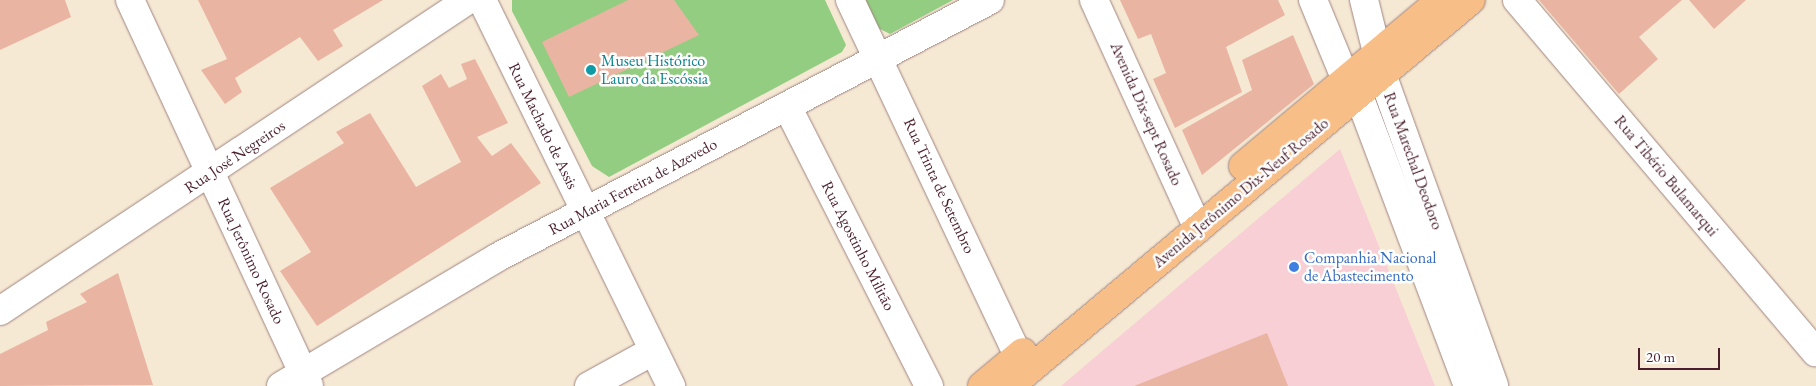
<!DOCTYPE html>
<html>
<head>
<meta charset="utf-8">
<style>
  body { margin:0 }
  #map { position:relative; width:1816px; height:386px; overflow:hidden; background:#f6e9d4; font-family:"EB Garamond",serif }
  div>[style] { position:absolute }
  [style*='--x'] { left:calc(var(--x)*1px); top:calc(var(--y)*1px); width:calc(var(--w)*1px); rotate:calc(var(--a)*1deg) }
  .built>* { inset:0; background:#f7cfd4 }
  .green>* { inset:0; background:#93cd81 }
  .building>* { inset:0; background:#e9b4a1 }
  .roads { filter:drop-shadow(0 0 1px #a08480) drop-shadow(0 0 1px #a08480) }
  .minor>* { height:28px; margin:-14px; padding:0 14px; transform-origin:14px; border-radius:14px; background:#fff }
  .major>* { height:28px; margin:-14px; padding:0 14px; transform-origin:14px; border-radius:14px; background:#f7be87 }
  .dots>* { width:14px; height:14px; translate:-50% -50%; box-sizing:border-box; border:2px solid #fff; border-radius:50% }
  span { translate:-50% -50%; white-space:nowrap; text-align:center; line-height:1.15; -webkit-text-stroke:5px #fff; paint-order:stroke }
  .culture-label { font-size:16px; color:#0d838f }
  .left { translate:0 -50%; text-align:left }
  .street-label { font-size:16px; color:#4a1f2b }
  .shop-label { font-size:16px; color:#366cbe }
  .scale { position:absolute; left:1638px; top:348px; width:82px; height:22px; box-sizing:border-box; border:2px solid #4a1f2b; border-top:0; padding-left:6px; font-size:15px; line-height:18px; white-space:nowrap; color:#4a1f2b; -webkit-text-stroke:4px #fff; paint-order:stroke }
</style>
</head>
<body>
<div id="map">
  <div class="built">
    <i style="clip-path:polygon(1340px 149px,1435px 386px,1061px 386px)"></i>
  </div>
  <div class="green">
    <i style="clip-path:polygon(512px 0,825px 0,846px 45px,842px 52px,609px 177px,592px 166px,512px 11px)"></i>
    <i style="clip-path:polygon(864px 0,953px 0,890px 34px,878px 28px)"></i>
  </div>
  <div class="building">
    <i style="clip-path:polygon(0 0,65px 0,71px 17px,0 50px)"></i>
    <i style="clip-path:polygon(198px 0,383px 0,333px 30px,343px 46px,318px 61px,300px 37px,235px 78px,242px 92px,225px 104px,201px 70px,227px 59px)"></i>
    <i style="clip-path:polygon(628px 0,674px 0,699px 35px,569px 97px,542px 42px)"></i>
    <i style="clip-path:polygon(1120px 0,1278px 0,1285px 15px,1226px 47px,1242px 92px,1175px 128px,1153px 79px,1166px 73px,1151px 34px,1138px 39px)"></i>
    <i style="clip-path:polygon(1539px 0,1682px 0,1639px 37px,1658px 59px,1619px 94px)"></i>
    <i style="clip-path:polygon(1689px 0,1746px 0,1714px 29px)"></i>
    <i style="clip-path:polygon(1293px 35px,1314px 84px,1202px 175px,1182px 130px,1252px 90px,1242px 60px)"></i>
    <i style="clip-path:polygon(475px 59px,508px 123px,477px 137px,492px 156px,511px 143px,541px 183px,317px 326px,280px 271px,311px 252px,270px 188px,344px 143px,336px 132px,370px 113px,416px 187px,461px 162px,422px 86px,441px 74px,449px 88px,467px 79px,461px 64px)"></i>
    <i style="clip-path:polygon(118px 273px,153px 385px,0 386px,0 354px,48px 330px,46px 322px,87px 302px,80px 294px)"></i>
    <i style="clip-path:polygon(1267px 333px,1288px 386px,1134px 386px)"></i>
  </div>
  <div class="roads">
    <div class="minor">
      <i style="--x:130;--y:0;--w:425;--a:65.1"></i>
      <i style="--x:482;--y:0;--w:430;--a:63.9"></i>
      <i style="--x:850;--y:0;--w:412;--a:64.7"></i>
      <i style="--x:1094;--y:0;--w:251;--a:65.5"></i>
      <i style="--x:1313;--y:0;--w:87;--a:67.6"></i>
      <i style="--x:1346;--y:80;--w:21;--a:51"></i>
      <i style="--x:1359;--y:96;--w:310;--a:69.4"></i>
      <i style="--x:1364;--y:0;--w:79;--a:76.1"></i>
      <i style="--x:1383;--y:77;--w:328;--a:70.2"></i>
      <i style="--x:1517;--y:0;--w:462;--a:49.7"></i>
      <i style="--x:787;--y:106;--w:314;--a:63.1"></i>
      <i style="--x:0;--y:311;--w:562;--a:-33.61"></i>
      <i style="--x:281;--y:386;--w:252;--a:-30.7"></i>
      <i style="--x:498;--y:257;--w:555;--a:-27.58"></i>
      <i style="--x:589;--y:386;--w:71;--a:-28.7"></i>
    </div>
    <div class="major">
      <i style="--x:1243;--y:166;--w:258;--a:-40"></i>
      <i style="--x:982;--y:386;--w:53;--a:-39.7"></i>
      <i style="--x:1010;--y:386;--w:601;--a:-39.94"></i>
    </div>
  </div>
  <div class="dots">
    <i style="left:591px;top:70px;background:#0f9aa8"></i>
    <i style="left:1294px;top:267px;background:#3f7fe0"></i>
  </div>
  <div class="culture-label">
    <span class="left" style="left:601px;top:70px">Museu Histórico<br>Lauro da Escóssia</span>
  </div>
  <div class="street-label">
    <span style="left:1146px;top:114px;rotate:66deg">Avenida Dix-sept Rosado</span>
    <span style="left:543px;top:126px;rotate:64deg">Rua Machado de Assis</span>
    <span style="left:235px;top:157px;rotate:-34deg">Rua José Negreiros</span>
    <span style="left:1413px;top:161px;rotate:70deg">Rua Marechal Deodoro</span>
    <span style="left:1666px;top:176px;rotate:50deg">Rua Tibério Bulamarqui</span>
    <span style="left:939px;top:186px;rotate:65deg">Rua Trinta de Setembro</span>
    <span style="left:633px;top:187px;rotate:-28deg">Rua Maria Ferreira de Azevedo</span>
    <span style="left:1241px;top:193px;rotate:-40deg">Avenida Jerônimo Dix-Neuf Rosado</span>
    <span style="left:858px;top:246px;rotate:63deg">Rua Agostinho Militão</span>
    <span style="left:251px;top:261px;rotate:65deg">Rua Jerônimo Rosado</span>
  </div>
  <div class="shop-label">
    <span class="left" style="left:1304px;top:267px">Companhia Nacional<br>de Abastecimento</span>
  </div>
  <div class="scale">20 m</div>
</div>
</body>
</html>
